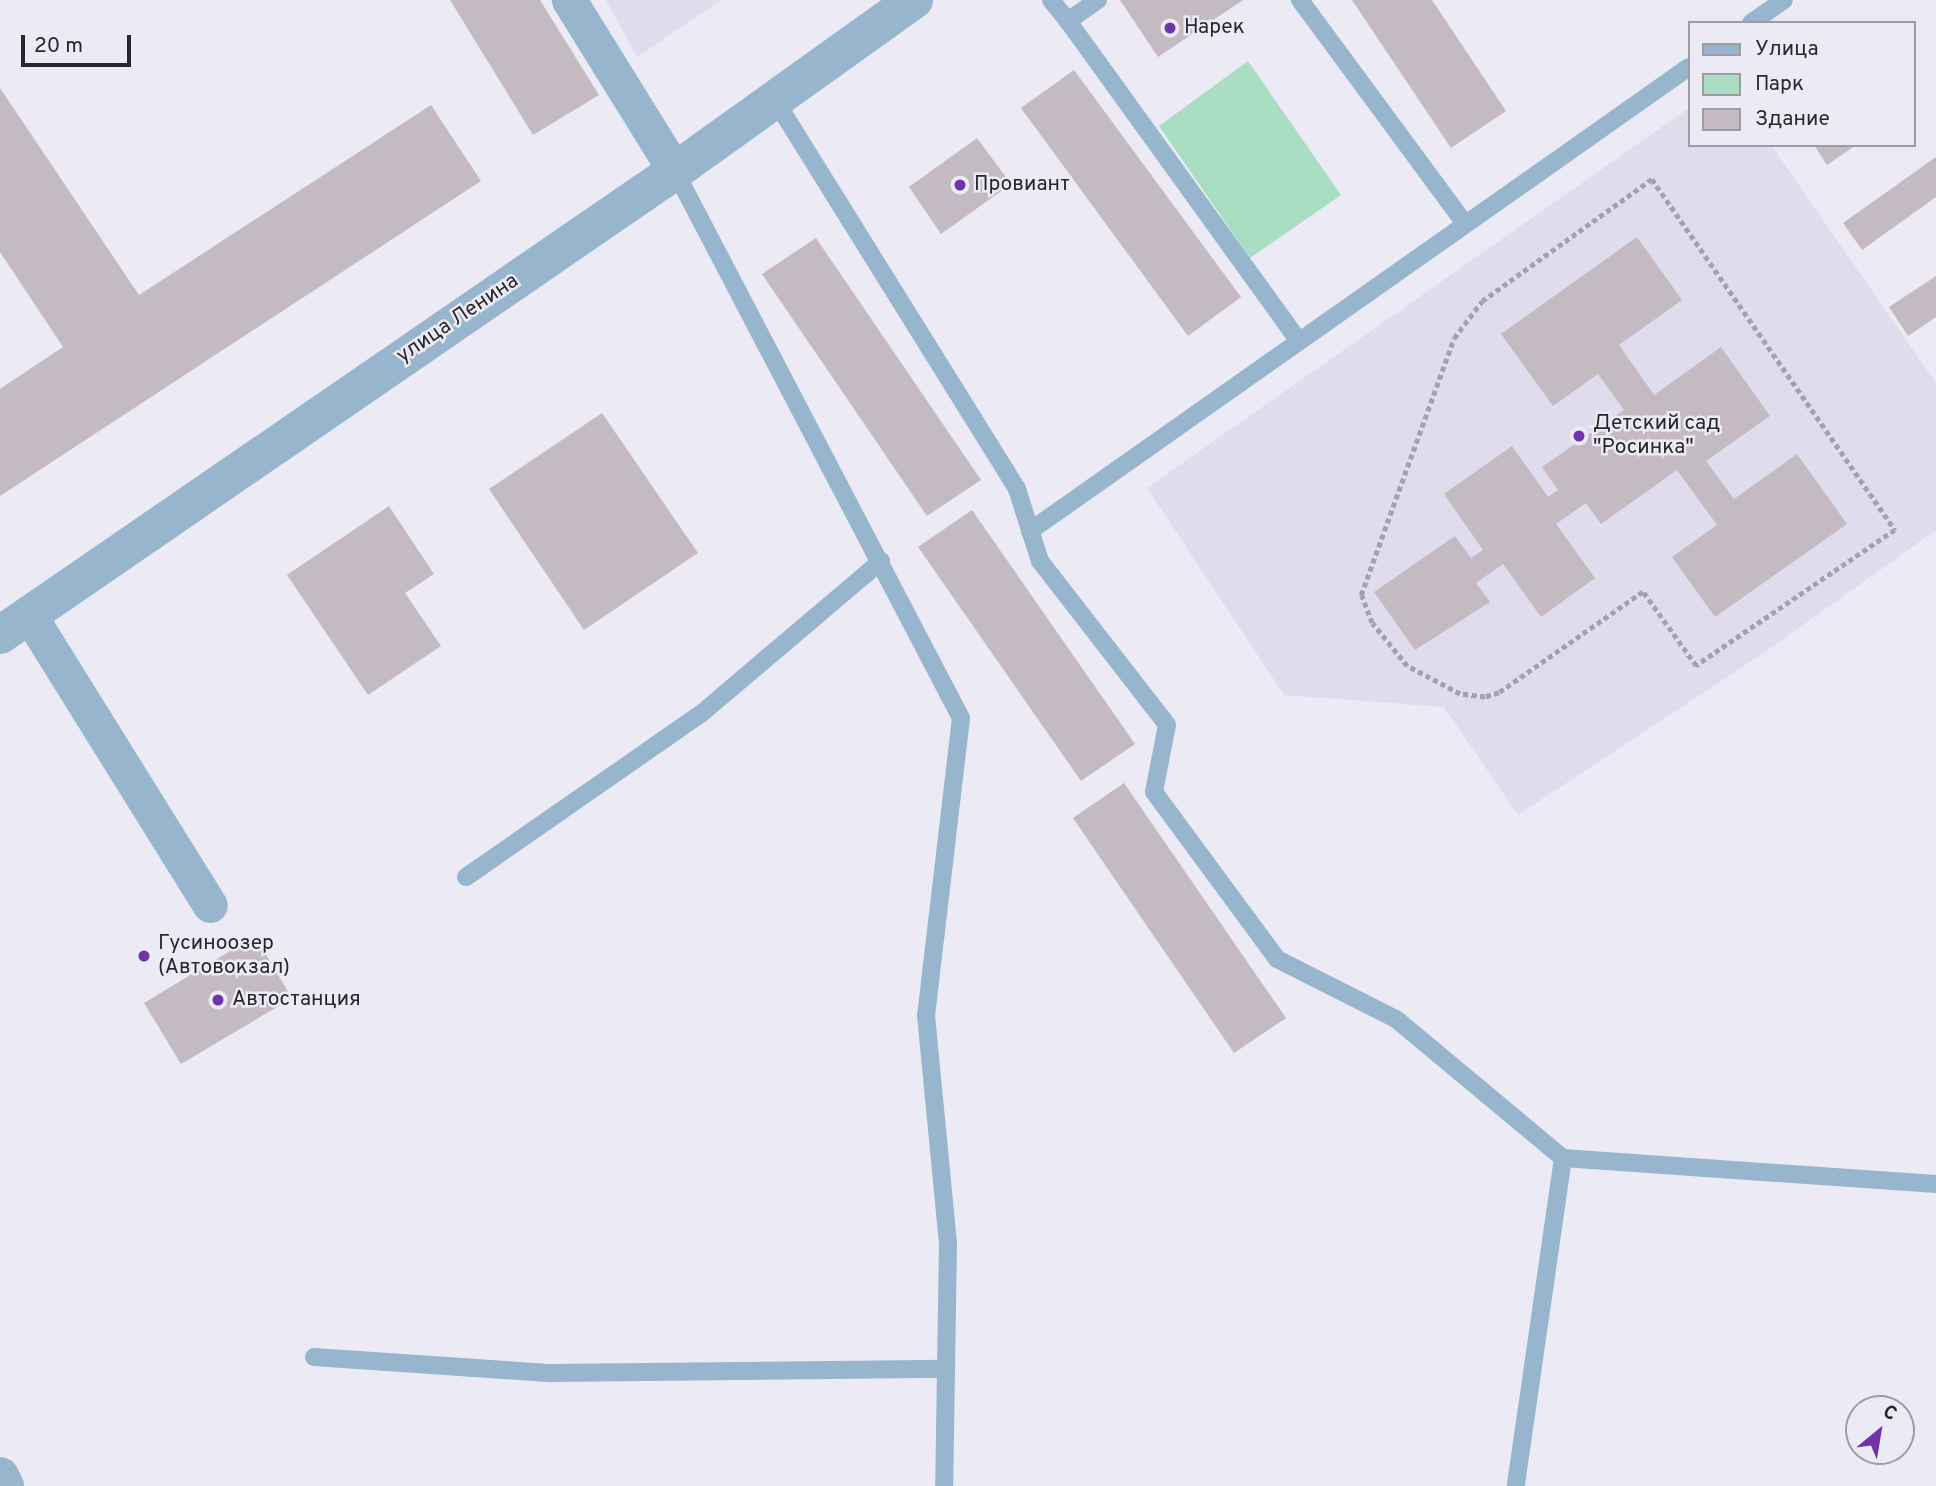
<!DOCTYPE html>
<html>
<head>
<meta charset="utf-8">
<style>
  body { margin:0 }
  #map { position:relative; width:1936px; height:1486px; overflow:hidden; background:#eceaf5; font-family:Overpass,sans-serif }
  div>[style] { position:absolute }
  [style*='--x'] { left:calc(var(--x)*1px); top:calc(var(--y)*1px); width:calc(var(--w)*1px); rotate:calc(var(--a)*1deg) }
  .built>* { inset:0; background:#dfdcee }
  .green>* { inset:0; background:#a9dec2 }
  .building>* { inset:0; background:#c3bac2 }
  .path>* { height:4.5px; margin-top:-2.25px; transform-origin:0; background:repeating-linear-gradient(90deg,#a3a2aa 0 5px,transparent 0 8.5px) }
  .service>* { height:18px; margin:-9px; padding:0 9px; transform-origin:9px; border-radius:9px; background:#97b5cc }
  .minor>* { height:35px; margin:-17.5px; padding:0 17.5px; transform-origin:17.5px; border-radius:17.5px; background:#97b5cc }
  .tertiary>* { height:38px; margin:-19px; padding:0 19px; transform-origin:19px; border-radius:19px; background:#97b5cc }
  .dots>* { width:19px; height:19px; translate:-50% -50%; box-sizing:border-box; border:4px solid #eceaf5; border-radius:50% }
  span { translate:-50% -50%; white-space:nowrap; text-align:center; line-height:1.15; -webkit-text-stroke:5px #eceaf5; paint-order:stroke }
  .poi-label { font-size:21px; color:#27272b }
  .left { translate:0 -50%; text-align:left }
  .street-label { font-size:21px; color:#27272b }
  .legend { position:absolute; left:1688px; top:21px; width:228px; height:126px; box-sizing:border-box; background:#eceaf5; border:2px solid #9d9ca4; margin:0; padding:9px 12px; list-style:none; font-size:21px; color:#27272b }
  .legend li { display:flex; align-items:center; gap:14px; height:35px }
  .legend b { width:35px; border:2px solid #9d9ca4 }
  .north { position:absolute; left:1845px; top:1395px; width:70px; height:70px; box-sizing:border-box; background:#eceaf5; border:2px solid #9d9ca4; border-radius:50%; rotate:30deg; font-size:19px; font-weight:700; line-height:28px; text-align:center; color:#27272b }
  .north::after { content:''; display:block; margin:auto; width:24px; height:32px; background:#7133a9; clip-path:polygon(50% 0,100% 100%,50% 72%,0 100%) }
  .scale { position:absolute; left:21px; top:35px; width:110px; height:32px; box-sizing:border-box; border:4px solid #27272b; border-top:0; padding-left:9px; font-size:21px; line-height:24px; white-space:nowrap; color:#27272b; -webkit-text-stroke:5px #eceaf5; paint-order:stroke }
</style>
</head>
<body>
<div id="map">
  <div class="built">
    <i style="clip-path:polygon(606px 0,721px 0,637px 57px)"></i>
    <i style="clip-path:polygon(1689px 108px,1689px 145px,1771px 145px,1936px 383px,1936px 530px,1765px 652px,1518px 815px,1444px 707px,1284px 695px,1147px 488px)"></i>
  </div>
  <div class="green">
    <i style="clip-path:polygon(1248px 61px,1341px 195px,1250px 258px,1159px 126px)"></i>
  </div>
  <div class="building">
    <i style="clip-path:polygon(450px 0,540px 0,599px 95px,533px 135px)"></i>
    <i style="clip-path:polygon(1120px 0,1243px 0,1158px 57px)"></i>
    <i style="clip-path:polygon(1352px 0,1432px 0,1506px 111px,1451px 148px)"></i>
    <i style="clip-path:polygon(1074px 70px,1241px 297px,1188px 336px,1021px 108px)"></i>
    <i style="clip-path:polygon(0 88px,139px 295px,431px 105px,481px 181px,0 496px,0 389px,63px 347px,0 252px)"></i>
    <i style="clip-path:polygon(977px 138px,1011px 184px,941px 234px,909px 187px)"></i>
    <i style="clip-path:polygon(1814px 145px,1856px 145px,1827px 165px)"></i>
    <i style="clip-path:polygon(1936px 157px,1936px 197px,1862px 250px,1843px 223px)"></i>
    <i style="clip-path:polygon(1637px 237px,1682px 300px,1619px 345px,1654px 395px,1721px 347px,1770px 416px,1706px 461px,1734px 499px,1797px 454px,1847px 524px,1715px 617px,1672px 557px,1717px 525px,1677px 470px,1601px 524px,1586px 503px,1556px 524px,1595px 578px,1541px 617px,1503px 564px,1476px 583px,1490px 602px,1415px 650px,1374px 592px,1455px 536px,1471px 558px,1483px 550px,1444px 494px,1512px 446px,1548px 497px,1558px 490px,1542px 467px,1624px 410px,1598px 374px,1553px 406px,1501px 334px)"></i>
    <i style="clip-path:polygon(816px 238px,981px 480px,927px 516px,762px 274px)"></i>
    <i style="clip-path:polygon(1936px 276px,1936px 317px,1908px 336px,1889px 307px)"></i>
    <i style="clip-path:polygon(602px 413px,698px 553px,584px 630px,489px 489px)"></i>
    <i style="clip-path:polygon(389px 506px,434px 574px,405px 593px,441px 646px,368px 695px,287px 575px)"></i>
    <i style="clip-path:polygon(972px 510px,1135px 744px,1081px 781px,918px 547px)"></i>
    <i style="clip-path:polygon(1124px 783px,1286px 1018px,1234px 1053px,1073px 818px)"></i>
    <i style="clip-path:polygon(255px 936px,292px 998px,181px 1064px,144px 1003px)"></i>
  </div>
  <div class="path">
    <i style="--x:1652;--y:179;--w:427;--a:55.3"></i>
    <i style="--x:1895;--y:530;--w:241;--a:145.7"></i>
    <i style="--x:1696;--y:666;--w:91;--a:-125.6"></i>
    <i style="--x:1643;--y:592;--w:176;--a:145"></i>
    <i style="--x:1499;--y:693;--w:15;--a:164"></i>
    <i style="--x:1485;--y:697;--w:25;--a:-173"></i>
    <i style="--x:1460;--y:694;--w:60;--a:-152.2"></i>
    <i style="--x:1407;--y:666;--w:55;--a:-129.1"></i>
    <i style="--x:1372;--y:623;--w:30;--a:-111"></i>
    <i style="--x:1361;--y:595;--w:273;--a:-70.1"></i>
    <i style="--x:1454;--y:338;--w:46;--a:-52.9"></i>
    <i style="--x:1482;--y:301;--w:209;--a:-35.7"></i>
  </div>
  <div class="service">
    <i style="--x:1051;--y:0;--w:27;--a:51"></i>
    <i style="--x:1098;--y:0;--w:37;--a:145"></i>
    <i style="--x:1068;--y:21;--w:395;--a:54.2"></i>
    <i style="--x:1300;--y:0;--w:278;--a:53.6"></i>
    <i style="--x:1751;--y:23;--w:40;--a:-34.9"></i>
    <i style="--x:775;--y:100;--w:458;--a:58.1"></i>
    <i style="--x:1017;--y:489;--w:76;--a:72.3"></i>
    <i style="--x:1040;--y:561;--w:207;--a:52.2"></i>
    <i style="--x:1167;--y:725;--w:68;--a:101"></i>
    <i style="--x:1154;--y:792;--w:207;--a:53.6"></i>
    <i style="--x:1277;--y:959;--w:133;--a:26.8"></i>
    <i style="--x:1396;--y:1019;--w:217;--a:39.8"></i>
    <i style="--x:1563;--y:1158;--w:331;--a:98.2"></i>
    <i style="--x:675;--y:171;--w:617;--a:62.4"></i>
    <i style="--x:961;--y:718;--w:299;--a:96.7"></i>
    <i style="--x:926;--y:1015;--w:229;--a:84.5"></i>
    <i style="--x:948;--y:1243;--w:243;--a:90.9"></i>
    <i style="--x:1030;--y:531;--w:806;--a:-35.15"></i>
    <i style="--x:466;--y:877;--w:287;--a:-34.8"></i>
    <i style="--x:702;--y:713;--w:235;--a:-40.3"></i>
    <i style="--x:1563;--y:1158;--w:374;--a:4"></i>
    <i style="--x:314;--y:1357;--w:238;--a:3.9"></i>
    <i style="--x:551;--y:1373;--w:395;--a:-0.6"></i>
  </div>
  <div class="minor">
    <i style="--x:569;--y:0;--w:201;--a:58.2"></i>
    <i style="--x:28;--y:613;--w:344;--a:58.1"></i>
  </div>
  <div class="tertiary">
    <i style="--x:0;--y:635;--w:819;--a:-34.5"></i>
    <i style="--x:675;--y:171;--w:294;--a:-35.6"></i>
    <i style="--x:0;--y:1476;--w:11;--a:63"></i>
  </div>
  <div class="dots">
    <i style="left:1170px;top:28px;background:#7133a9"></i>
    <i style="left:960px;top:185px;background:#7133a9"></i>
    <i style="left:1579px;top:436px;background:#7133a9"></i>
    <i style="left:144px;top:956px;background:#7133a9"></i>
    <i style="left:218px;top:1000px;background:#7133a9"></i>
  </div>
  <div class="poi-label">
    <span class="left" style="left:1184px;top:28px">Нарек</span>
    <span class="left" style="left:974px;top:185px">Провиант</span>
    <span class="left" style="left:1593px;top:436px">Детский сад<br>"Росинка"</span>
    <span class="left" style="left:158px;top:956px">Гусиноозер<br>(Автовокзал)</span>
    <span class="left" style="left:232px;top:1000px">Автостанция</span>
  </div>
  <div class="street-label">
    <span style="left:458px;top:319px;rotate:-34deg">улица Ленина</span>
  </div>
  <ul class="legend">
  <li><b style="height:9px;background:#97b5cc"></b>Улица</li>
  <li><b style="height:19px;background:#a9dec2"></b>Парк</li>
  <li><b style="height:19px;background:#c3bac2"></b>Здание</li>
  </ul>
  <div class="north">С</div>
  <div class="scale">20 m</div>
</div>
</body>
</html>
